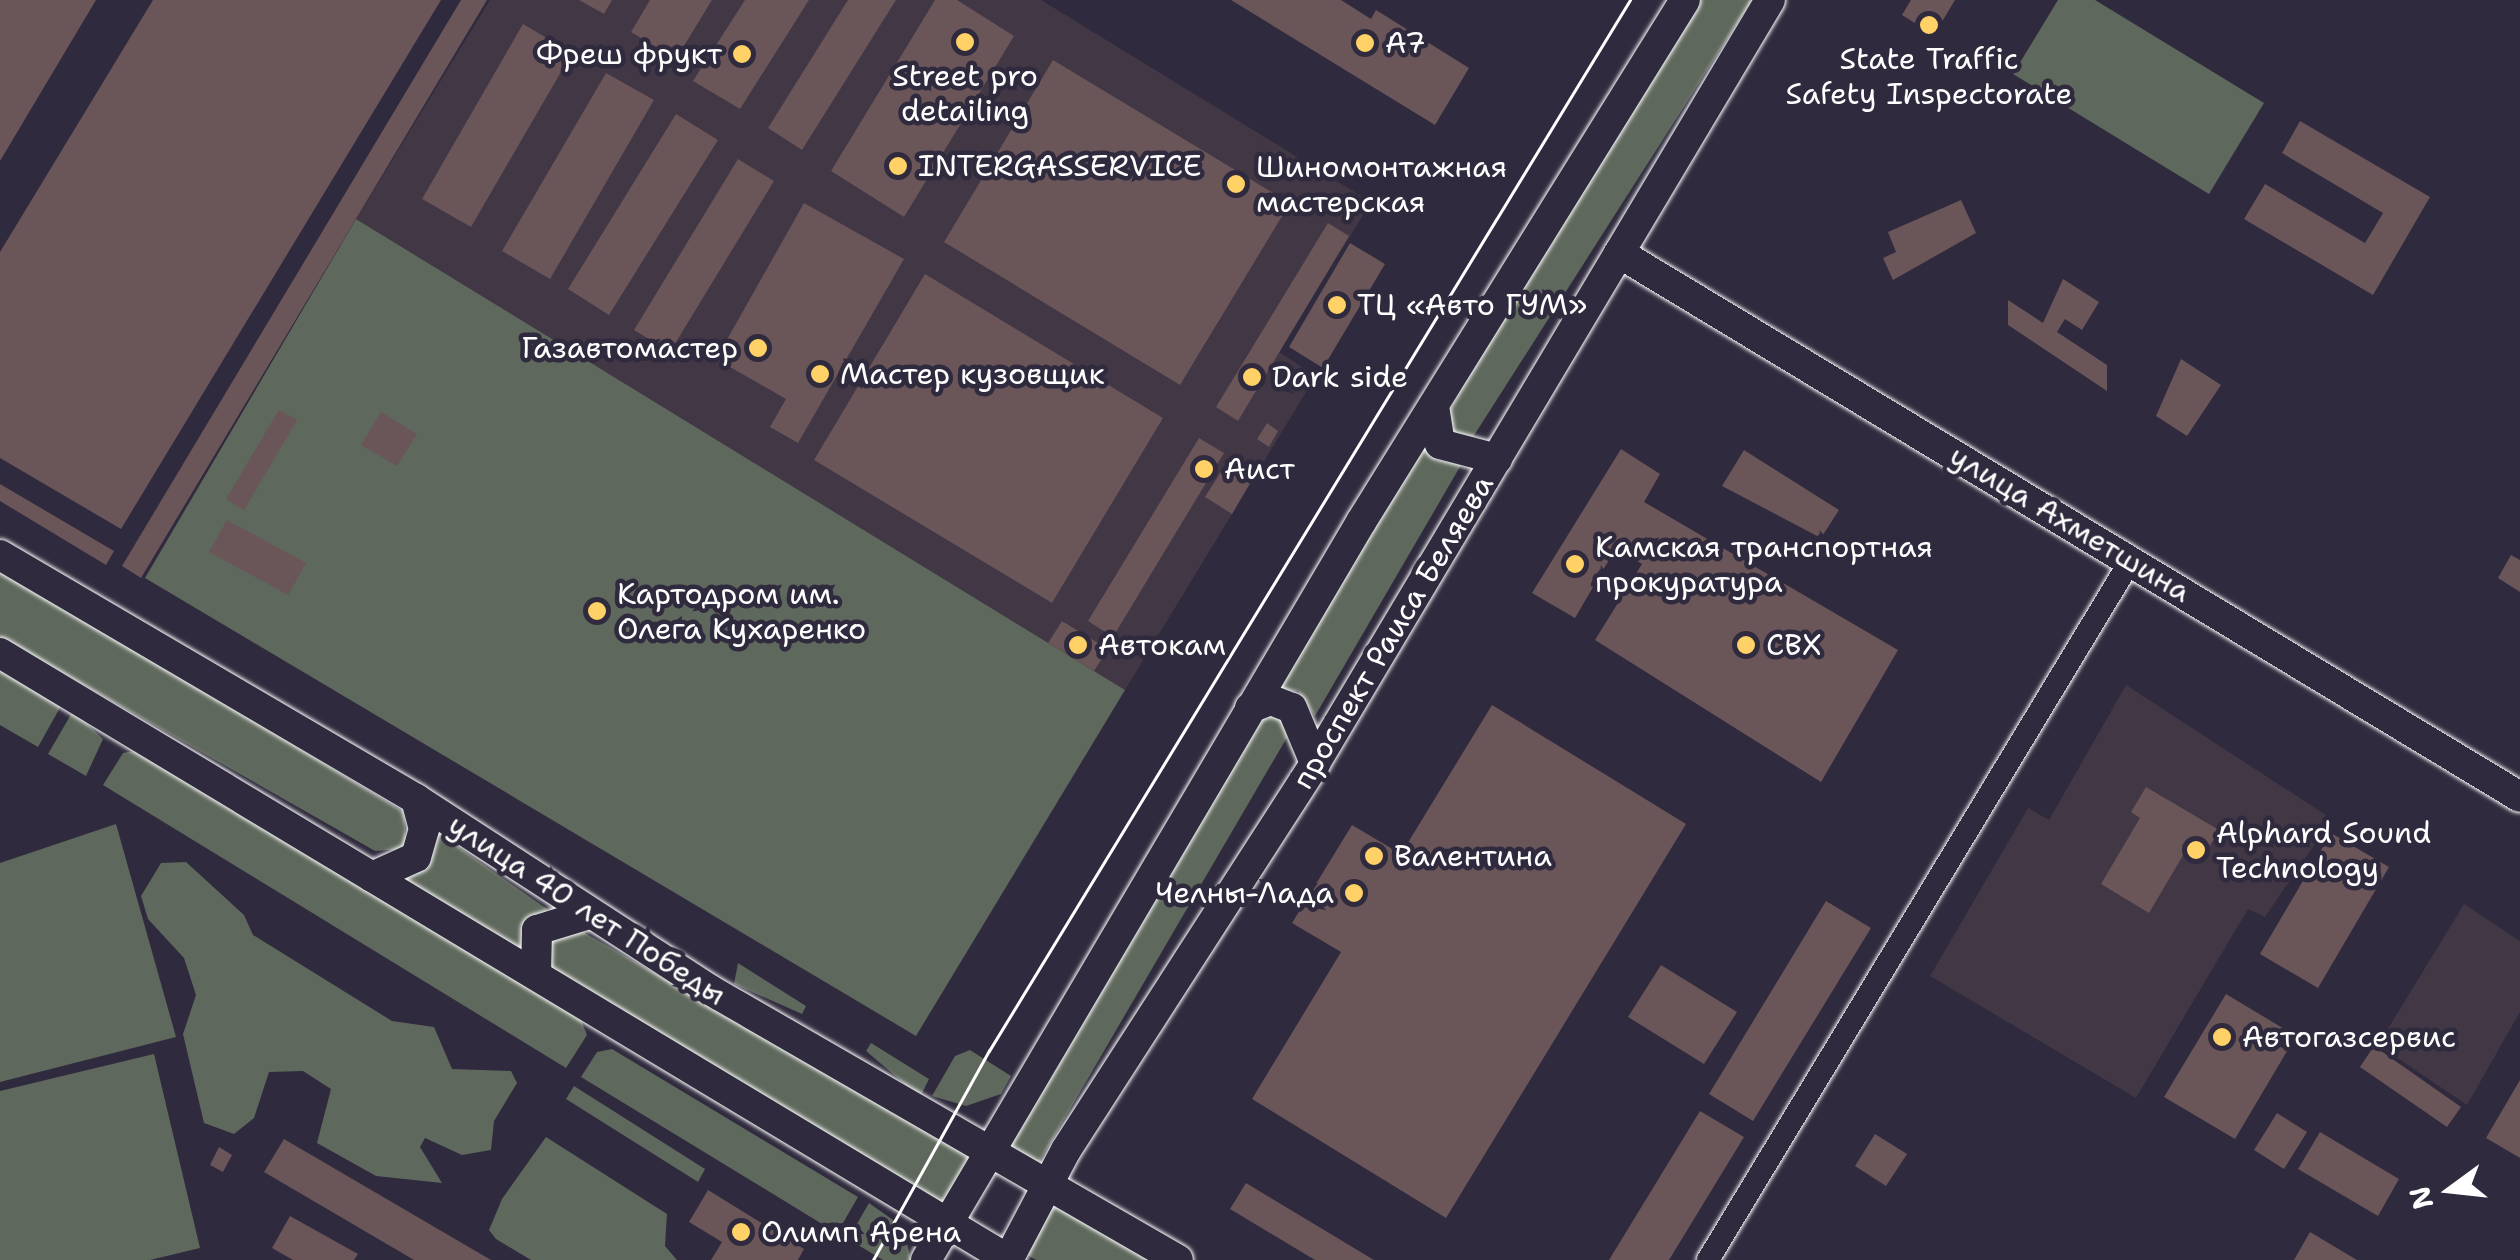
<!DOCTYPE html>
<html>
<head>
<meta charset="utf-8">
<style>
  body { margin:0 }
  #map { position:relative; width:2520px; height:1260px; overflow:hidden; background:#2f2a3d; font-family:"Shantell Sans",sans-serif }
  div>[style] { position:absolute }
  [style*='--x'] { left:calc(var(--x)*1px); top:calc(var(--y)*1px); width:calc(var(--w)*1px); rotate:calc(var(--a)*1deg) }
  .built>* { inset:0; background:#413745 }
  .green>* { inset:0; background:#5f685c }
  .building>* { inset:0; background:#6a5559 }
  .roads { filter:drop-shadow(0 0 2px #fff) drop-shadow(0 0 2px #fff) }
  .street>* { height:22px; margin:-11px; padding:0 11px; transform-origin:11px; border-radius:11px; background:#2f2a3d }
  .secondary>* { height:30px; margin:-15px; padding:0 15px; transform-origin:15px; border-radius:15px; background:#2f2a3d }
  .tram>* { height:2.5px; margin:-1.25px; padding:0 1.25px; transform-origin:1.25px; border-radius:1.25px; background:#fff }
  .dots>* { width:28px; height:28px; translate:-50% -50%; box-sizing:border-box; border:5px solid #2f2a3d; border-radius:50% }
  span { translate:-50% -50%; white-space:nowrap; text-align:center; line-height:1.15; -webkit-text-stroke:9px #2f2a3d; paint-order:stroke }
  .poi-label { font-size:30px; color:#fff }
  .left { translate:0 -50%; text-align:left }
  .right { translate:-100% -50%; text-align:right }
  .street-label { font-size:30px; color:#fff }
  .north { position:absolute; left:2400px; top:1140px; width:100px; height:100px; -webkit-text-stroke:8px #2f2a3d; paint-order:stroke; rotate:255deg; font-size:28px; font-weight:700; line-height:40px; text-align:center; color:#fff }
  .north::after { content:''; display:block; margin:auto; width:35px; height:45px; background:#fff; clip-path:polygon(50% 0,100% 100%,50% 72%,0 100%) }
</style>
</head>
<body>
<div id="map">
  <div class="built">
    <i style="clip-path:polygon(490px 0,1041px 0,1371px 202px,1279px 352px,1316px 376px,1125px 690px,356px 219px)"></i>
    <i style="clip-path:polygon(2126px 685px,2332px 819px,2265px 917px,2248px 909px,2136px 1098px,1930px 976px,2028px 808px,2049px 820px)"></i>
    <i style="clip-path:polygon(2464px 904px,2520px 941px,2520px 1012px,2467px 1105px,2378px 1045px)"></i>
  </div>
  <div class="green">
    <i style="clip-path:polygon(1698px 0,1752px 0,1466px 448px,1443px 424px,1505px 305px)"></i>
    <i style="clip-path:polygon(2058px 0,2095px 0,2264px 103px,2209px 194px,2013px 74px)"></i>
    <i style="clip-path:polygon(356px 219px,1125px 690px,916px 1036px,145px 578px)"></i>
    <i style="clip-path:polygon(1424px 437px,1436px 460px,1461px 465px,1315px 716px,1298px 691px,1274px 690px)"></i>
    <i style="clip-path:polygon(0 568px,404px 812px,406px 849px,375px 851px,0 637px)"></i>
    <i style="clip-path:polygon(0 667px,62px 704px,38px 747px,0 725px)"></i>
    <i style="clip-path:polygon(73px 711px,103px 739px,86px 776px,48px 754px)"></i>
    <i style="clip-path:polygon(1279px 712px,1289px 734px,1038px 1164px,1003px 1142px,1262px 715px)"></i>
    <i style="clip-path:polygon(139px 750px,580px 1017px,587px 1035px,566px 1068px,103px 785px,123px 753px)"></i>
    <i style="clip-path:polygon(116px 824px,176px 1037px,0 1082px,0 863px)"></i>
    <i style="clip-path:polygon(438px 833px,547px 909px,520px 953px,406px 881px)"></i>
    <i style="clip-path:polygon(186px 862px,244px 915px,253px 935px,392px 1021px,434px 1027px,452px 1069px,511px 1071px,517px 1083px,494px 1121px,491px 1150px,462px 1155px,425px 1138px,420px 1147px,442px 1183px,376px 1176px,317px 1143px,331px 1089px,303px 1071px,269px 1072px,254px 1118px,234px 1134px,204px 1123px,183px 1034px,196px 995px,184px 958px,148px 919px,141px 896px,161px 863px)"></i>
    <i style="clip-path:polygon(578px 929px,974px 1157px,946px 1207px,552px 973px,545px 942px)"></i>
    <i style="clip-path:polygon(738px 963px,806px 1006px,802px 1014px,734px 984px)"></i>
    <i style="clip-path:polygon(871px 1043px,929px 1079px,920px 1097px,866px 1051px)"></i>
    <i style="clip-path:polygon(612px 1049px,858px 1197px,843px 1223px,827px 1227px,581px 1077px,597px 1052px)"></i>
    <i style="clip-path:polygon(970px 1050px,1011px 1076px,1001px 1094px,966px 1106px,932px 1096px,955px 1056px)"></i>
    <i style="clip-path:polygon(154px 1054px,200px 1248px,150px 1260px,0 1260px,0 1091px)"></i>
    <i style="clip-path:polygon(574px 1086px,705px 1169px,698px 1182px,566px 1099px)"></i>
    <i style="clip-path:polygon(546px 1137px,667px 1214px,665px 1246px,677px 1260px,531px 1260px,496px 1239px,489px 1230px,502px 1199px)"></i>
    <i style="clip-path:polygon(1049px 1195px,1158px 1260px,1036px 1260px,1017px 1249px)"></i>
    <i style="clip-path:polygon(869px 1203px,903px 1227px,911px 1260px,883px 1260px,858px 1245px,854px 1229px)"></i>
  </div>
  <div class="building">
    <i style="clip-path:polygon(0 0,96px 0,0 161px)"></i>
    <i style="clip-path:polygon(153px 0,441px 0,121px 529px,0 458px,0 252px)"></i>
    <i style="clip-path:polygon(461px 0,487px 0,141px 578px,122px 566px)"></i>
    <i style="clip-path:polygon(579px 0,612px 0,604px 14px)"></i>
    <i style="clip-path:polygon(650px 0,712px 0,676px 59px,631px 32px)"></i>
    <i style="clip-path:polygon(745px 0,809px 0,740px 109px,693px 81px)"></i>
    <i style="clip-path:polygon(848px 0,896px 0,802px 150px,768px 128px)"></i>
    <i style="clip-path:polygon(935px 0,957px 0,1014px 36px,904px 217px,831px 171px)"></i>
    <i style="clip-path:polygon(1231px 0,1341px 0,1371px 19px,1376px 10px,1469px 68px,1435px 125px)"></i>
    <i style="clip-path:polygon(1911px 0,1955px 0,1934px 35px,1902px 15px)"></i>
    <i style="clip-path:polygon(523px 24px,572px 53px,471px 227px,422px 199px)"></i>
    <i style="clip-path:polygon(1053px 60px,1290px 203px,1180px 385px,944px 242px)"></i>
    <i style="clip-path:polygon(606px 73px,654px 100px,550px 279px,502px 251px)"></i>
    <i style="clip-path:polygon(676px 114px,718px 140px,609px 315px,568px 289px)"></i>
    <i style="clip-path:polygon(2300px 121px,2430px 197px,2373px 295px,2244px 219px,2265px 184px,2365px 243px,2383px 213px,2282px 153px)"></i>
    <i style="clip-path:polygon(738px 159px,774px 181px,670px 352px,634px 330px)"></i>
    <i style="clip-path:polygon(1961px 200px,1976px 233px,1893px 280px,1883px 258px,1896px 252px,1888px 232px)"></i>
    <i style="clip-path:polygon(804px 203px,904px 259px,798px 443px,770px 427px,786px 399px,716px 359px)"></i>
    <i style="clip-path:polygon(1328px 223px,1349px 236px,1238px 421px,1216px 407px)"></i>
    <i style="clip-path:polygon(1350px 243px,1385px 264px,1323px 368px,1289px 347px)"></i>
    <i style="clip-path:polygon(925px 274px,1163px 418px,1052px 603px,814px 460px)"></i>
    <i style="clip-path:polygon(2063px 279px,2099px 302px,2082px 330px,2065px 319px,2057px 332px,2107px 365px,2107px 391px,2008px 325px,2008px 300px,2043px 323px)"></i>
    <i style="clip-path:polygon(2181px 359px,2221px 385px,2187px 436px,2156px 416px)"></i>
    <i style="clip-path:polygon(279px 410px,297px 420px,244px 510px,226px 499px)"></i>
    <i style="clip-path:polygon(381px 412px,417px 434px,397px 466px,361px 445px)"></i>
    <i style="clip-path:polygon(1267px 423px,1278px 431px,1269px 447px,1257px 439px)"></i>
    <i style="clip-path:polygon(1199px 438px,1224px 453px,1113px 637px,1088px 621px)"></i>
    <i style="clip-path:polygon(1621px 449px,1660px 474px,1644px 502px,1898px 650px,1821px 782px,1595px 640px,1642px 564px,1616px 548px,1575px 618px,1532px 593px)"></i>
    <i style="clip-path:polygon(1744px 450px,1839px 510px,1821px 538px,1722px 486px)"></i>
    <i style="clip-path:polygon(1227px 462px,1253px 478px,1232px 514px,1205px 497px)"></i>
    <i style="clip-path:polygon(0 484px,114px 551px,106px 565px,0 501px)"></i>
    <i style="clip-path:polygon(227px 520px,306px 563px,288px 595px,209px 552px)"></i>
    <i style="clip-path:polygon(2511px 555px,2520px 560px,2520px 592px,2498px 578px)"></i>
    <i style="clip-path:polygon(1062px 621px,1108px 649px,1094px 671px,1048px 643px)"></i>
    <i style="clip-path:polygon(1492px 705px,1686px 824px,1446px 1218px,1252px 1099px,1341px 952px,1292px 923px,1352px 825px,1401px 854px)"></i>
    <i style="clip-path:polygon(2146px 787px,2219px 830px,2204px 856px,2188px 847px,2149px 913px,2101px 884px,2140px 818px,2131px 812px)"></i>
    <i style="clip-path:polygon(2331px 833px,2389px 867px,2318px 988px,2260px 954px)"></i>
    <i style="clip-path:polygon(1826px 901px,1871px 928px,1753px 1121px,1709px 1094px)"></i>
    <i style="clip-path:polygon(1661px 965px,1737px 1012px,1704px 1064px,1628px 1017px)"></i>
    <i style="clip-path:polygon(2226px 994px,2296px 1036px,2235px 1139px,2164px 1097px)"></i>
    <i style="clip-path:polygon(2374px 1046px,2461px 1107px,2447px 1127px,2360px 1067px)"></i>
    <i style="clip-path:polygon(2520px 1080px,2520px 1158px,2486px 1138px)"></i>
    <i style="clip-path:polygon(1700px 1111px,1744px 1137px,1669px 1260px,1609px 1260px)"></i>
    <i style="clip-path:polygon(2277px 1113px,2307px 1132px,2284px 1169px,2254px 1150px)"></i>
    <i style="clip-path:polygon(2320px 1132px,2399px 1179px,2378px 1216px,2298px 1169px)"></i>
    <i style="clip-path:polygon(1875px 1134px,1907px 1154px,1886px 1186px,1855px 1166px)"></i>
    <i style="clip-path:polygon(284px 1139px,491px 1260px,414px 1260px,264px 1172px)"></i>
    <i style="clip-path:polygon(219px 1147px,232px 1155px,223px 1172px,210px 1165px)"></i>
    <i style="clip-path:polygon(1246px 1183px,1374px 1260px,1315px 1260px,1230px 1209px)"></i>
    <i style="clip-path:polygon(708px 1190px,804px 1249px,798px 1260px,711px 1260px,722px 1242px,689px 1222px)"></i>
    <i style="clip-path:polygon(290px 1216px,358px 1254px,354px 1260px,293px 1260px,272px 1248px)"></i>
    <i style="clip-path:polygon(2310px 1232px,2357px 1260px,2294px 1260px)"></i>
  </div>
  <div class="roads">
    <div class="street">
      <i style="--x:1708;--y:1260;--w:818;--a:-58.86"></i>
    </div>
    <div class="secondary">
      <i style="--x:1619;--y:253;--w:1052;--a:31.12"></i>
      <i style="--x:1434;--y:406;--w:38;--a:81"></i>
      <i style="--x:1440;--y:444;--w:59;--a:14.7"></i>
      <i style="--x:0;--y:555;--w:482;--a:30.4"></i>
      <i style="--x:416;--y:799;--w:351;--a:33"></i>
      <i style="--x:710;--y:990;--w:540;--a:29.98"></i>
      <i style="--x:0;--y:653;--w:1178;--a:31.03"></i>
      <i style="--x:1250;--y:708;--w:22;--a:-21"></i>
      <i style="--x:1271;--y:700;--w:22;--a:21"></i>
      <i style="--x:1292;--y:708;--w:60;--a:67.3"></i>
      <i style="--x:372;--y:877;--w:48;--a:-24.4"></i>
      <i style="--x:416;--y:857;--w:29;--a:-74"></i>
      <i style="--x:424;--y:829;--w:31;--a:-105"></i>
      <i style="--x:536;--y:975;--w:45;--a:-88.7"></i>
      <i style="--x:537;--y:930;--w:54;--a:-17.1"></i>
      <i style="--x:926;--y:1260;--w:857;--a:-59.48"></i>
      <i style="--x:1361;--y:522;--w:614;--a:-58.17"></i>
      <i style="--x:1008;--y:1260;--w:124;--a:-62.2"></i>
      <i style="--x:1066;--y:1150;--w:460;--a:-57.2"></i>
      <i style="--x:1315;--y:763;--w:888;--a:-59.19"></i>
    </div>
  </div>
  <div class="tram">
    <i style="--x:873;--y:1260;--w:239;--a:-61"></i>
    <i style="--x:989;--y:1051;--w:1231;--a:-58.62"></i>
  </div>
  <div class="dots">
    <i style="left:1929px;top:25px;background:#ffd166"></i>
    <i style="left:965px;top:42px;background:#ffd166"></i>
    <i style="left:1365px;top:43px;background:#ffd166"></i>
    <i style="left:742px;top:54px;background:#ffd166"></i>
    <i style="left:898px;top:166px;background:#ffd166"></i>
    <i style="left:1236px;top:184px;background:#ffd166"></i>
    <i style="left:1337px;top:305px;background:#ffd166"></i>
    <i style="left:758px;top:348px;background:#ffd166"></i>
    <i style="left:820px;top:374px;background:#ffd166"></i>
    <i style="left:1252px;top:377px;background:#ffd166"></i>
    <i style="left:1204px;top:469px;background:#ffd166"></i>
    <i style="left:1575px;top:564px;background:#ffd166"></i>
    <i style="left:597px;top:611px;background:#ffd166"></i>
    <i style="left:1078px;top:645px;background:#ffd166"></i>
    <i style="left:1746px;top:645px;background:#ffd166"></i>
    <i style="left:2196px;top:850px;background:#ffd166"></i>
    <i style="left:1374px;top:856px;background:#ffd166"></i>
    <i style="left:1354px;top:893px;background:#ffd166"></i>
    <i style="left:2222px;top:1037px;background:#ffd166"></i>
    <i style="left:741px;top:1232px;background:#ffd166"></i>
  </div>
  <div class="poi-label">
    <span class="left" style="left:1385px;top:43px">А7</span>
    <span class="right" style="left:722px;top:54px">Фреш фрукт</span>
    <span style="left:1929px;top:76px">State Traffic<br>Safety Inspectorate</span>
    <span style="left:965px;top:93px">Street pro<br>detailing</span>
    <span class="left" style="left:918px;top:166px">INTERGASSERVICE</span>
    <span class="left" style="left:1256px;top:184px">Шиномонтажная<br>мастерская</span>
    <span class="left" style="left:1357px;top:305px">ТЦ «Авто ГУМ»</span>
    <span class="right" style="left:738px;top:348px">Газавтомастер</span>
    <span class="left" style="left:840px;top:374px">Мастер кузовщик</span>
    <span class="left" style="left:1272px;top:377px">Dark side</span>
    <span class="left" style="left:1224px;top:469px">Аист</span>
    <span class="left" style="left:1595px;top:564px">Камская транспортная<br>прокуратура</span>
    <span class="left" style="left:617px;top:611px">Картодром им.<br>Олега Кухаренко</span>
    <span class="left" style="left:1098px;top:645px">Автокам</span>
    <span class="left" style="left:1766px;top:645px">СВХ</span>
    <span class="left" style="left:2216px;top:850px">Alphard Sound<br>Technology</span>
    <span class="left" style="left:1394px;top:856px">Валентина</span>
    <span class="right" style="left:1334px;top:893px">Челны-Лада</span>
    <span class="left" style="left:2242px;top:1037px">Автогазсервис</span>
    <span class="left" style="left:761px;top:1232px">Олимп Арена</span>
  </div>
  <div class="street-label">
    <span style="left:2070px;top:524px;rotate:31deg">улица Ахметшина</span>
    <span style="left:1393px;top:632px;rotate:-59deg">проспект Раиса Беляева</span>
    <span style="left:587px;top:910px;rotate:33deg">улица 40 лет Победы</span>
  </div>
  <div class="north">N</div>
</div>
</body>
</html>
